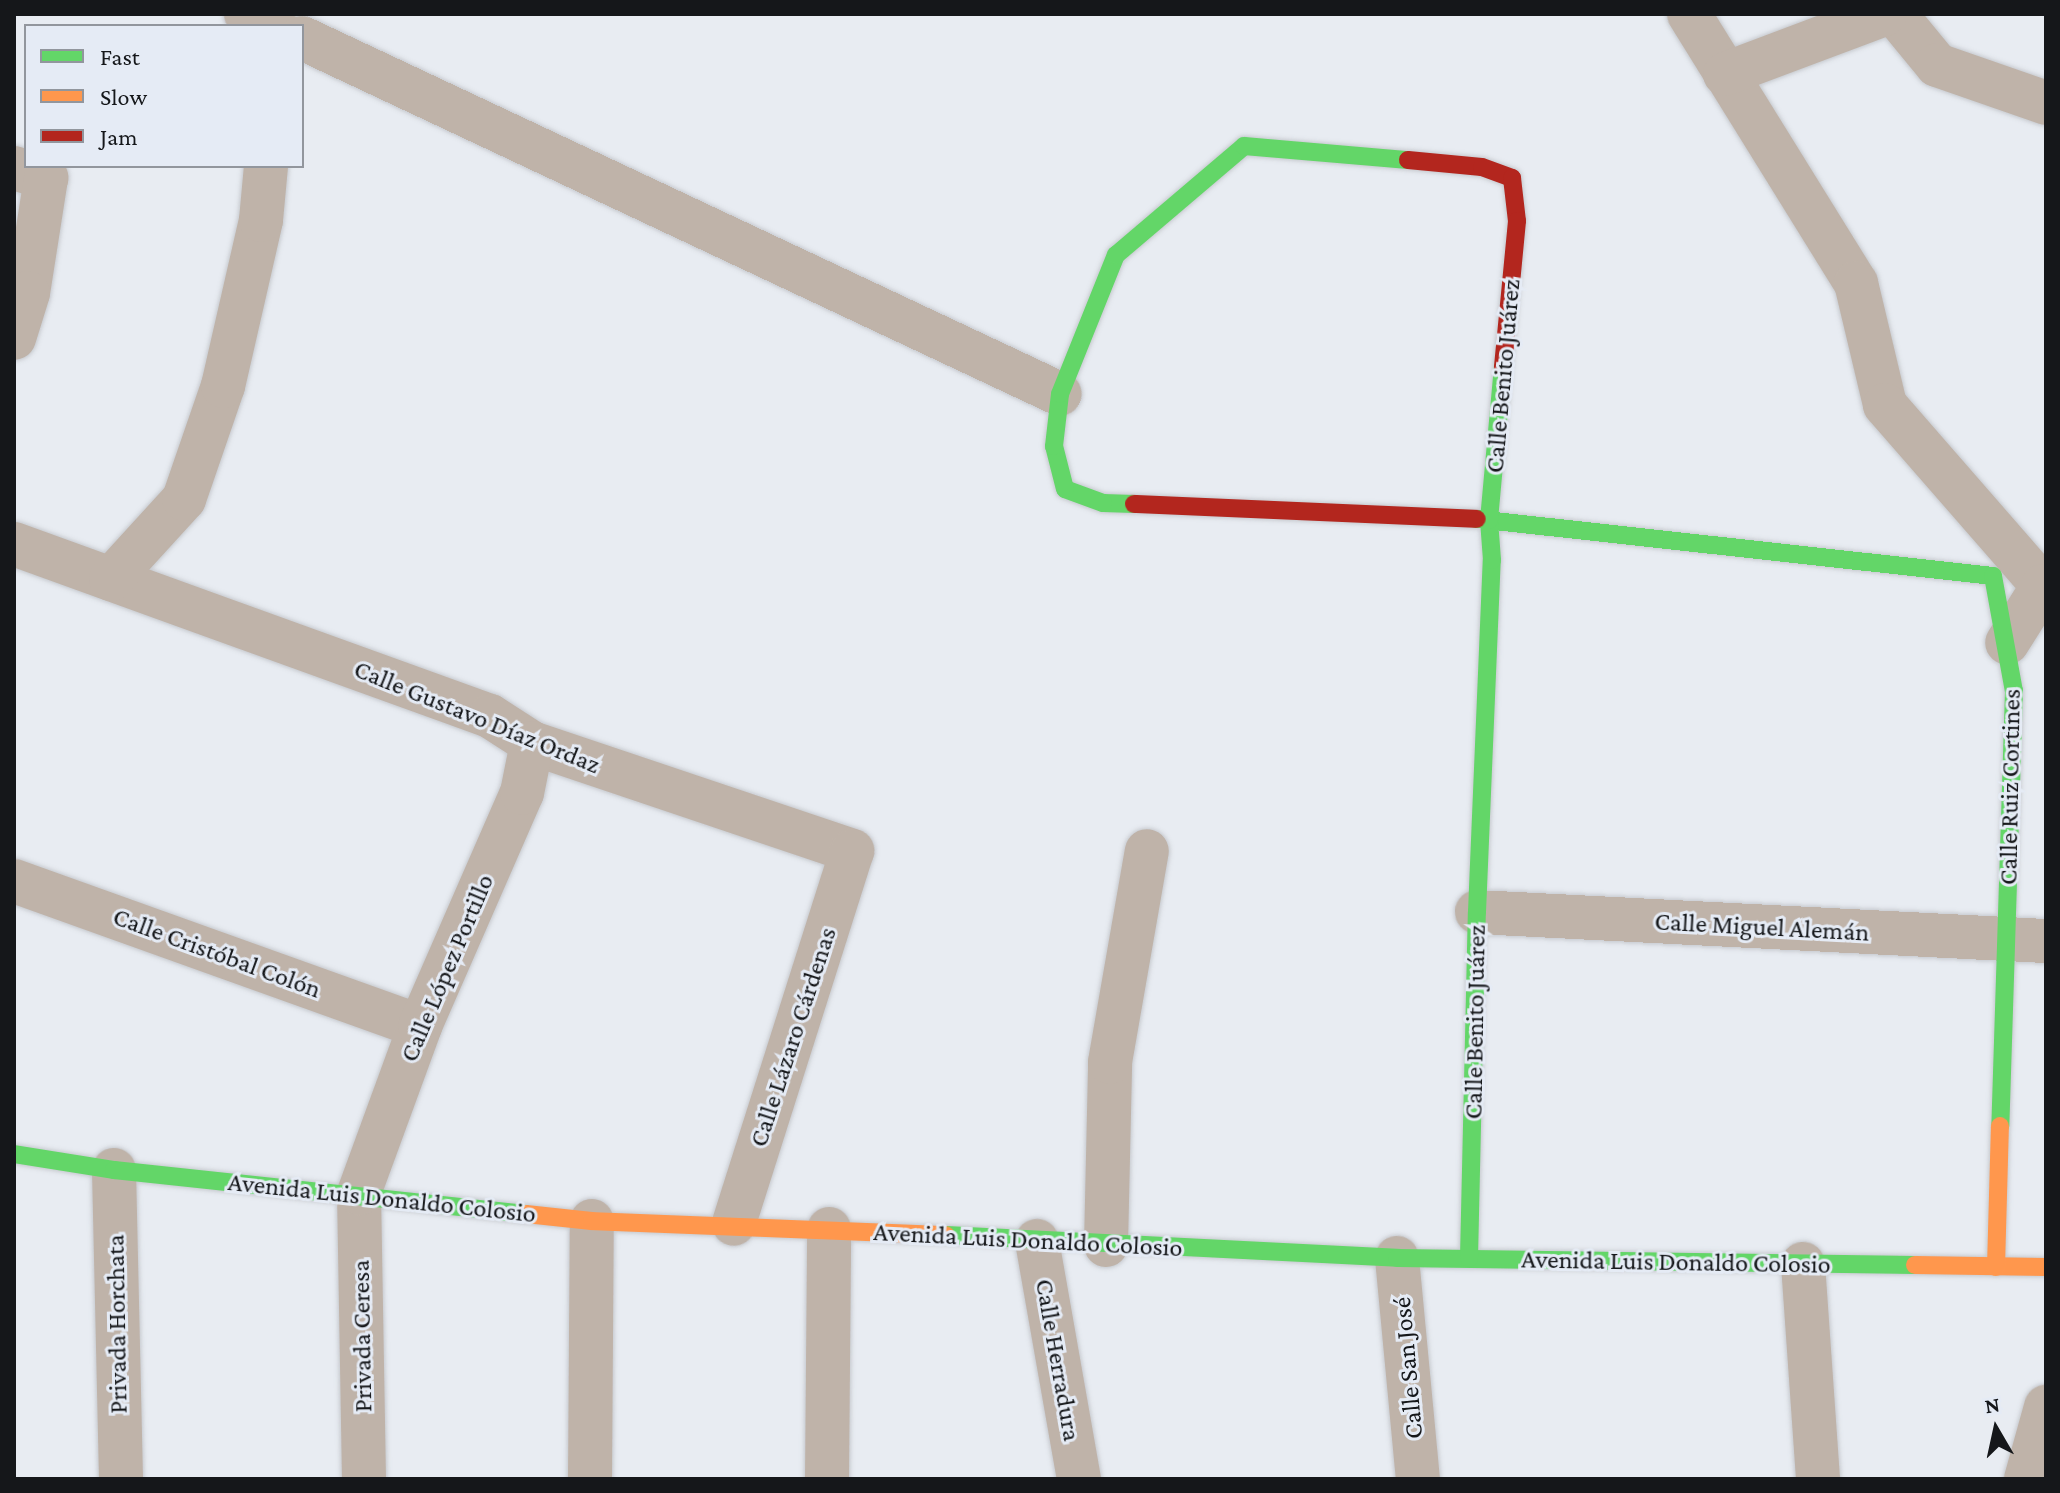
<!DOCTYPE html>
<html>
<head>
<meta charset="utf-8">
<style>
  body { margin:0 }
  #map { position:relative; width:2060px; height:1493px; overflow:hidden; background:#e8ecf2; font-family:"Crimson Pro",serif }
  div>[style] { position:absolute }
  [style*='--x'] { left:calc(var(--x)*1px); top:calc(var(--y)*1px); width:calc(var(--w)*1px); rotate:calc(var(--a)*1deg) }
  .roads { filter:drop-shadow(0 0 2px #c7cacf) drop-shadow(0 0 2px #c7cacf) }
  .street>* { height:44px; margin:-22px; padding:0 22px; transform-origin:22px; border-radius:22px; background:#bfb3a9 }
  .fast>* { height:18px; margin:-9px; padding:0 9px; transform-origin:9px; border-radius:9px; background:#63d668 }
  .slow>* { height:18px; margin:-9px; padding:0 9px; transform-origin:9px; border-radius:9px; background:#ff974d }
  .jam>* { height:18px; margin:-9px; padding:0 9px; transform-origin:9px; border-radius:9px; background:#b3261e }
  span { translate:-50% -50%; white-space:nowrap; text-align:center; line-height:1.15; -webkit-text-stroke:6px #e5ebf5; paint-order:stroke }
  .street-label { font-size:26px; color:#15171a }
  .frame { position:absolute; inset:0; border:16px solid #15171a; pointer-events:none }
  .legend { position:absolute; left:24px; top:24px; width:280px; height:144px; box-sizing:border-box; background:#e5ebf5; border:2px solid #92969d; margin:0; padding:10px 14px; list-style:none; font-size:24px; color:#15171a }
  .legend li { display:flex; align-items:center; gap:16px; height:40px }
  .legend b { width:40px; border:2px solid #92969d }
  .north { position:absolute; left:1956px; top:1389px; width:80px; height:80px; -webkit-text-stroke:6px #e5ebf5; paint-order:stroke; rotate:351deg; font-size:22px; font-weight:700; line-height:32px; text-align:center; color:#15171a }
  .north::after { content:''; display:block; margin:auto; width:28px; height:36px; background:#15171a; clip-path:polygon(50% 0,100% 100%,50% 72%,0 100%) }
</style>
</head>
<body>
<div id="map">
  <div class="roads">
    <div class="street">
      <i style="--x:246;--y:14;--w:32;--a:22"></i>
      <i style="--x:1689;--y:14;--w:317;--a:58.2"></i>
      <i style="--x:1856;--y:283;--w:125;--a:76.6"></i>
      <i style="--x:1885;--y:405;--w:240;--a:48.9"></i>
      <i style="--x:2043;--y:586;--w:67;--a:122.3"></i>
      <i style="--x:1895;--y:14;--w:66;--a:50.5"></i>
      <i style="--x:1937;--y:65;--w:115;--a:19.2"></i>
      <i style="--x:302;--y:38;--w:837;--a:25.16"></i>
      <i style="--x:1725;--y:74;--w:171;--a:-20.6"></i>
      <i style="--x:14;--y:168;--w:34;--a:17"></i>
      <i style="--x:46;--y:178;--w:116;--a:98.9"></i>
      <i style="--x:28;--y:293;--w:47;--a:107.3"></i>
      <i style="--x:14;--y:544;--w:506;--a:19.87"></i>
      <i style="--x:490;--y:716;--w:50;--a:32.7"></i>
      <i style="--x:532;--y:743;--w:338;--a:18.6"></i>
      <i style="--x:852;--y:851;--w:391;--a:107.6"></i>
      <i style="--x:111;--y:579;--w:108;--a:-47.6"></i>
      <i style="--x:184;--y:499;--w:120;--a:-71"></i>
      <i style="--x:223;--y:386;--w:170;--a:-77.1"></i>
      <i style="--x:261;--y:220;--w:54;--a:-84.7"></i>
      <i style="--x:14;--y:881;--w:431;--a:19.7"></i>
      <i style="--x:1477;--y:912;--w:570;--a:2.92"></i>
      <i style="--x:114;--y:1170;--w:309;--a:88.7"></i>
      <i style="--x:1037;--y:1241;--w:242;--a:80"></i>
      <i style="--x:1106;--y:1245;--w:183;--a:-88.7"></i>
      <i style="--x:1110;--y:1062;--w:214;--a:-80.1"></i>
      <i style="--x:1397;--y:1258;--w:222;--a:84.6"></i>
      <i style="--x:1803;--y:1264;--w:216;--a:86"></i>
      <i style="--x:364;--y:1479;--w:286;--a:-91"></i>
      <i style="--x:359;--y:1193;--w:178;--a:-69.9"></i>
      <i style="--x:420;--y:1026;--w:254;--a:-66.4"></i>
      <i style="--x:522;--y:793;--w:51;--a:-78.7"></i>
      <i style="--x:590;--y:1479;--w:258;--a:-89.6"></i>
      <i style="--x:827;--y:1479;--w:250;--a:-89.5"></i>
      <i style="--x:2026;--y:1479;--w:75;--a:-74.5"></i>
    </div>
    <div class="fast">
      <i style="--x:1134;--y:504;--w:31;--a:-178"></i>
      <i style="--x:1103;--y:503;--w:40;--a:-159.8"></i>
      <i style="--x:1065;--y:489;--w:44;--a:-104.3"></i>
      <i style="--x:1054;--y:446;--w:52;--a:-83.4"></i>
      <i style="--x:1060;--y:394;--w:150;--a:-68.1"></i>
      <i style="--x:1116;--y:255;--w:168;--a:-40.4"></i>
      <i style="--x:1244;--y:146;--w:165;--a:4.9"></i>
      <i style="--x:1477;--y:519;--w:519;--a:6.3"></i>
      <i style="--x:1993;--y:576;--w:117;--a:79.7"></i>
      <i style="--x:2014;--y:691;--w:435;--a:91.8"></i>
      <i style="--x:14;--y:1154;--w:101;--a:9.1"></i>
      <i style="--x:114;--y:1170;--w:414;--a:6.1"></i>
      <i style="--x:946;--y:1235;--w:452;--a:2.9"></i>
      <i style="--x:1397;--y:1258;--w:518;--a:0.77"></i>
      <i style="--x:1469;--y:1258;--w:346;--a:-88.7"></i>
      <i style="--x:1477;--y:912;--w:352;--a:-87.6"></i>
      <i style="--x:1492;--y:560;--w:40;--a:-94.3"></i>
      <i style="--x:1489;--y:520;--w:154;--a:-84.8"></i>
    </div>
    <div class="slow">
      <i style="--x:526;--y:1214;--w:66;--a:6.1"></i>
      <i style="--x:592;--y:1221;--w:354;--a:2.3"></i>
      <i style="--x:1915;--y:1265;--w:131;--a:0.9"></i>
      <i style="--x:1996;--y:1267;--w:141;--a:-88.4"></i>
    </div>
    <div class="jam">
      <i style="--x:1408;--y:160;--w:74;--a:5.4"></i>
      <i style="--x:1482;--y:167;--w:32;--a:20"></i>
      <i style="--x:1512;--y:178;--w:43;--a:83.4"></i>
      <i style="--x:1517;--y:221;--w:147;--a:95.5"></i>
      <i style="--x:1134;--y:504;--w:343;--a:2.5"></i>
    </div>
  </div>
  <div class="street-label">
    <span style="left:1503px;top:376px;rotate:-85deg">Calle Benito Juárez</span>
    <span style="left:477px;top:717px;rotate:22deg">Calle Gustavo Díaz Ordaz</span>
    <span style="left:2010px;top:787px;rotate:-89deg">Calle Ruiz Cortines</span>
    <span style="left:1762px;top:927px;rotate:3deg">Calle Miguel Alemán</span>
    <span style="left:217px;top:953px;rotate:20deg">Calle Cristóbal Colón</span>
    <span style="left:447px;top:968px;rotate:-67deg">Calle López Portillo</span>
    <span style="left:1475px;top:1022px;rotate:-89deg">Calle Benito Juárez</span>
    <span style="left:793px;top:1037px;rotate:-72deg">Calle Lázaro Cárdenas</span>
    <span style="left:382px;top:1198px;rotate:6deg">Avenida Luis Donaldo Colosio</span>
    <span style="left:1028px;top:1240px;rotate:3deg">Avenida Luis Donaldo Colosio</span>
    <span style="left:1676px;top:1262px;rotate:1deg">Avenida Luis Donaldo Colosio</span>
    <span style="left:117px;top:1324px;rotate:-91deg">Privada Horchata</span>
    <span style="left:362px;top:1336px;rotate:-91deg">Privada Ceresa</span>
    <span style="left:1058px;top:1360px;rotate:80deg">Calle Herradura</span>
    <span style="left:1408px;top:1368px;rotate:-95deg">Calle San José</span>
  </div>
  <div class="frame"></div>
  <ul class="legend">
  <li><b style="height:10px;background:#63d668"></b>Fast</li>
  <li><b style="height:10px;background:#ff974d"></b>Slow</li>
  <li><b style="height:10px;background:#b3261e"></b>Jam</li>
  </ul>
  <div class="north">N</div>
</div>
</body>
</html>
